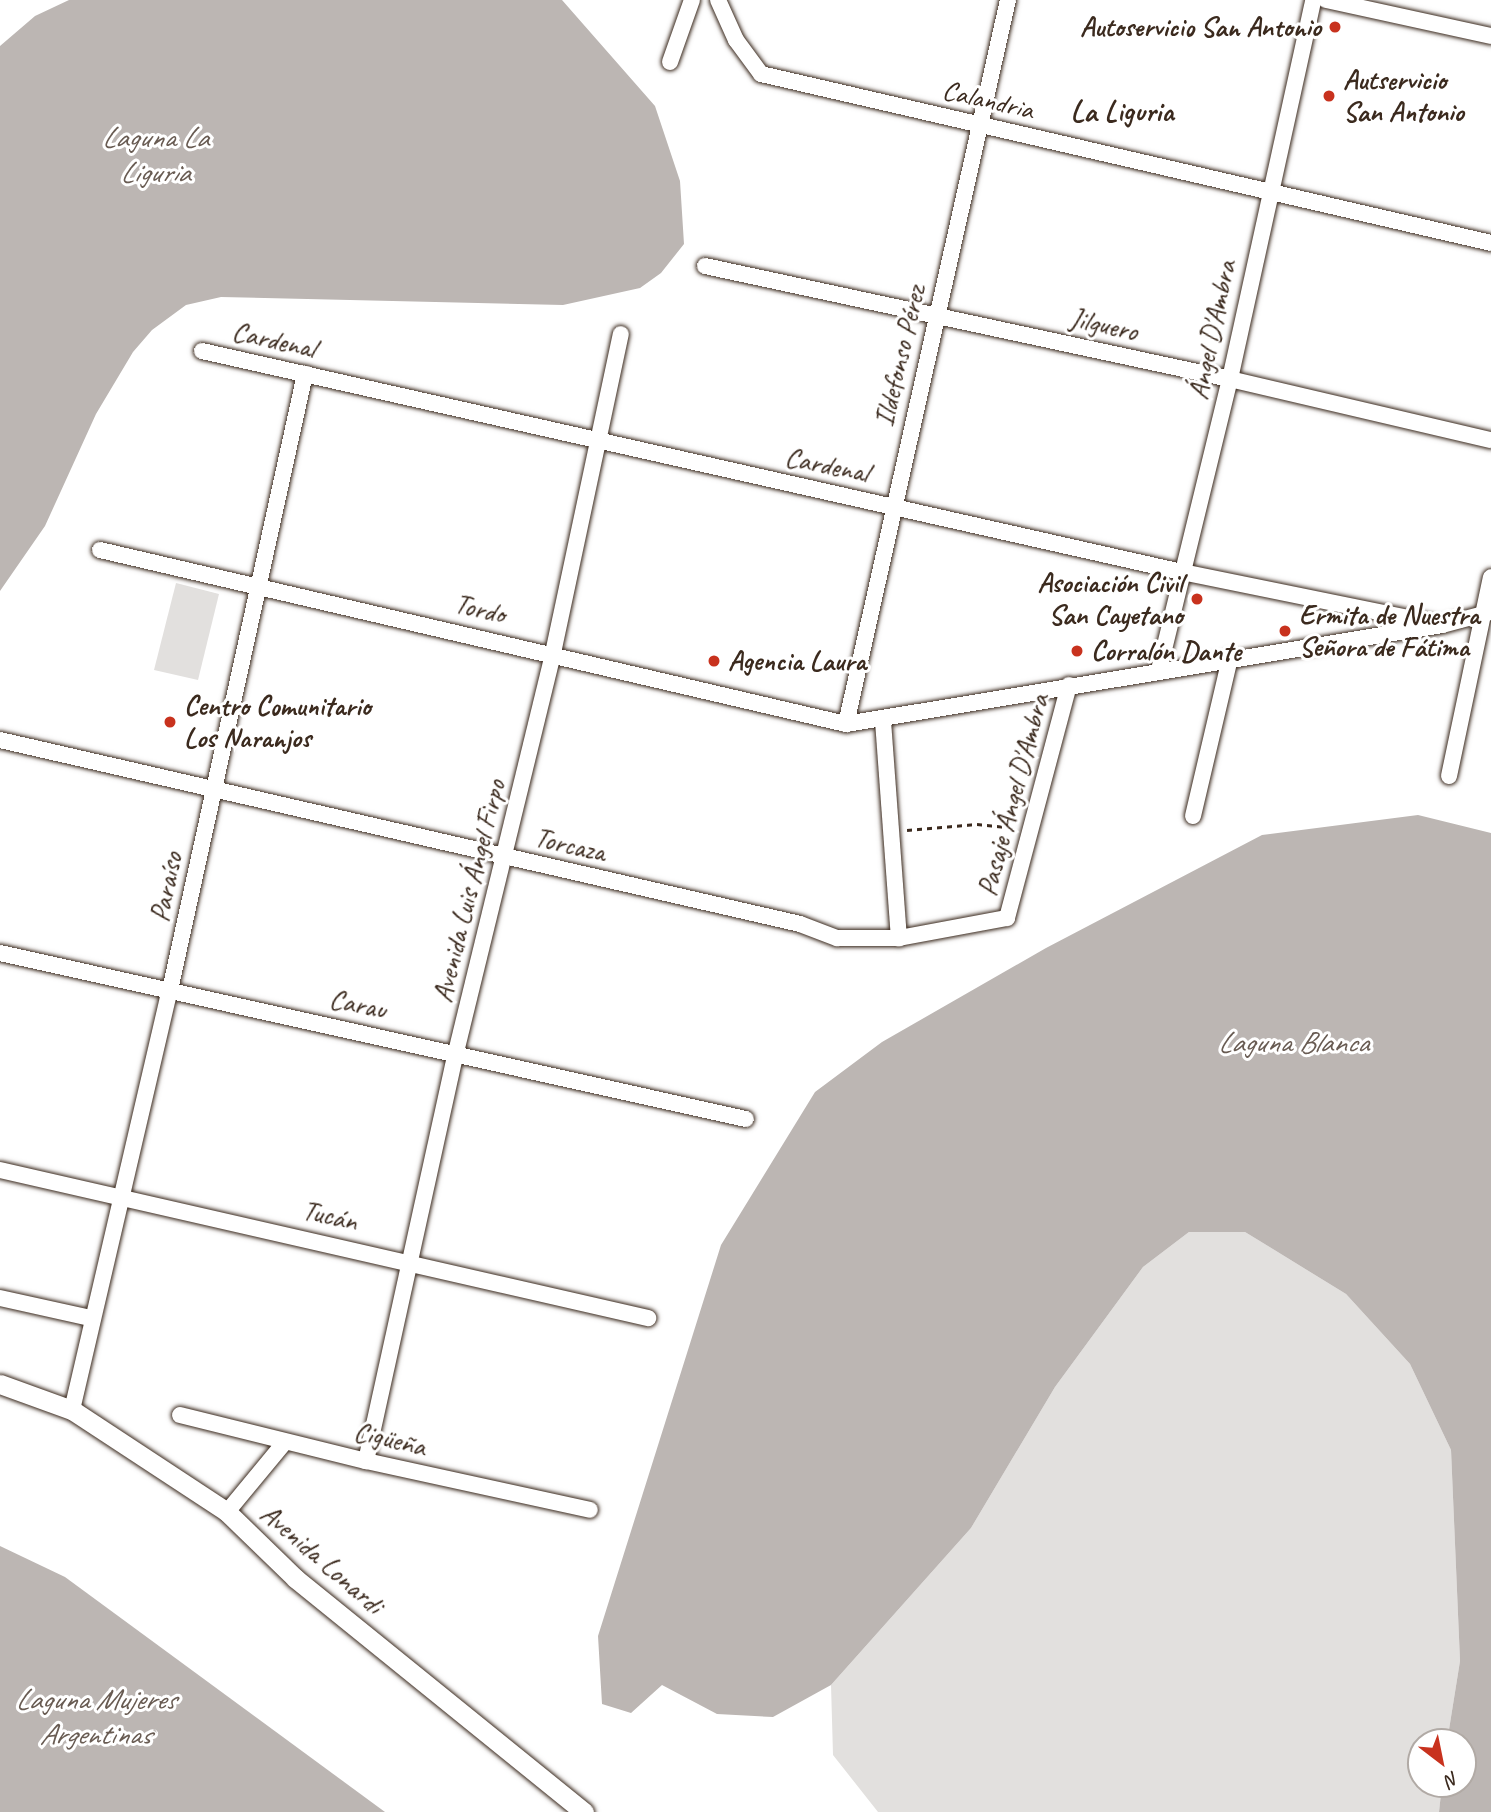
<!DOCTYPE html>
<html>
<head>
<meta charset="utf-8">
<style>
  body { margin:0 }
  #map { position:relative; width:1491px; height:1812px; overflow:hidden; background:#fff; font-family:Caveat,sans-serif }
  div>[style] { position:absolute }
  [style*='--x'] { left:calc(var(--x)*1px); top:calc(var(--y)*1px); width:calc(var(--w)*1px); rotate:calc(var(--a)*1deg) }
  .green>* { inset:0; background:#e2e0de }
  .water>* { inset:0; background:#bcb6b3 }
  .path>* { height:2.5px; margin-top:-1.25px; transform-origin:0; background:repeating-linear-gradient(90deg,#3b2a1e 0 5px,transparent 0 10px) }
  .roads { filter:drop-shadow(0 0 2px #3b2a1e) drop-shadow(0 0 2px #3b2a1e) }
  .minor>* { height:16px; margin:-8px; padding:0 8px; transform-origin:8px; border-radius:8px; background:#fff }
  .tertiary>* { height:19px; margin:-9.5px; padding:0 9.5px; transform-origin:9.5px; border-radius:9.5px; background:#fff }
  .dots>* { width:19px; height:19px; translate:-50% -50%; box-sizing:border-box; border:4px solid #fff; border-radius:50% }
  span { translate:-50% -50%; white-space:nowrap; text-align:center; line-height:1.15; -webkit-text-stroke:6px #fff; paint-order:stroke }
  .poi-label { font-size:28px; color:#3b2a1e; font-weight:700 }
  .right { translate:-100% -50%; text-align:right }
  .left { translate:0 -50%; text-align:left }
  .street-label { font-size:28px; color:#3b2a1e }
  .neighbourhood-label { font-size:30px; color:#3b2a1e; font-weight:700 }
  .water-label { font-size:30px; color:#685b52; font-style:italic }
  .north { position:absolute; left:1407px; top:1728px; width:70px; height:70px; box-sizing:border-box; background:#fff; border:2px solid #b1aaa5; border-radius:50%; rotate:148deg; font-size:19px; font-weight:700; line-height:28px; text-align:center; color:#3b2a1e }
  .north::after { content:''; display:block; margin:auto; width:24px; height:32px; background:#c8321e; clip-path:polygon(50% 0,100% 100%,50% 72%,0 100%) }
</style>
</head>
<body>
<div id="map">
  <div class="green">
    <i style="clip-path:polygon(176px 583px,219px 594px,198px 680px,154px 670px)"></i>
    <i style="clip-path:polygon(1189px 1232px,1245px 1232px,1346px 1294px,1410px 1364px,1451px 1450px,1460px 1661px,1447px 1742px,1421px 1742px,1421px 1784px,1442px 1784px,1439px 1812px,878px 1812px,833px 1755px,831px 1685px,971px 1528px,1055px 1387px,1143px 1267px)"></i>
  </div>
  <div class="water">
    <i style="clip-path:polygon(69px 0,562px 0,655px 106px,680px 181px,684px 244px,661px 273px,640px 288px,563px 305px,221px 297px,186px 305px,152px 330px,133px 352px,96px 414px,45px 526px,0 591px,0 46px,35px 16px)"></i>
    <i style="clip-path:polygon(1418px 815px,1491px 833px,1491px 1812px,1439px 1812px,1442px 1784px,1463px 1784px,1463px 1742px,1447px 1742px,1460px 1661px,1451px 1450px,1410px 1364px,1346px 1294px,1245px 1232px,1189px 1232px,1143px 1267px,1055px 1387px,971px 1528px,831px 1685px,773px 1717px,717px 1714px,662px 1685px,631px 1713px,602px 1704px,598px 1636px,721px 1245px,815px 1092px,882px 1042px,1046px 948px,1262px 835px)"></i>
    <i style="clip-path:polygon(0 1546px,65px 1577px,385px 1812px,0 1812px)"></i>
  </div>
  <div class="path">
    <i style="--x:907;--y:830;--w:70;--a:-4.9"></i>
    <i style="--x:977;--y:824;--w:39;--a:6"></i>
  </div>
  <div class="roads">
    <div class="minor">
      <i style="--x:718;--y:0;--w:44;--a:65.8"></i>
      <i style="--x:736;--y:40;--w:42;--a:53.7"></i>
      <i style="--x:761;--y:74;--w:749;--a:13.03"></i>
      <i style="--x:1326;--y:0;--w:169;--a:12.3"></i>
      <i style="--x:670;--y:62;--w:66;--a:-70.5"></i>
      <i style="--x:705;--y:266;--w:537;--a:12.15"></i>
      <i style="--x:1230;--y:379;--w:268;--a:13.2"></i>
      <i style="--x:202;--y:351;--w:1005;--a:12.71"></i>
      <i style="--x:1182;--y:572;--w:256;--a:11.5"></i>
      <i style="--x:100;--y:550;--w:766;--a:13.13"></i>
      <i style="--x:846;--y:724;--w:604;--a:-9.43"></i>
      <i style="--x:1442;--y:625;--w:51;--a:-14.9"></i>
      <i style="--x:1159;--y:670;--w:300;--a:-76.3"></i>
      <i style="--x:1230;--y:379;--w:388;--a:-77.6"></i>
      <i style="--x:883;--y:721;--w:218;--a:85.8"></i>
      <i style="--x:846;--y:724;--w:742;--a:-77.39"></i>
      <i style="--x:0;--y:740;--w:821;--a:12.95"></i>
      <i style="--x:800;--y:924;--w:40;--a:21"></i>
      <i style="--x:837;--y:938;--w:62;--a:0"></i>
      <i style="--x:899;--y:938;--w:110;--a:-10.5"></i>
      <i style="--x:1007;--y:918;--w:241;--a:-75.1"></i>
      <i style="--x:1449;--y:776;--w:203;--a:-78.1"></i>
      <i style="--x:1193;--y:816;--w:162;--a:-76.8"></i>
      <i style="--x:0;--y:953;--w:764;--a:12.55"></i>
      <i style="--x:0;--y:1170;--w:665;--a:12.87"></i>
      <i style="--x:0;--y:1298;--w:92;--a:12.5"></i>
      <i style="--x:72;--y:1410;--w:431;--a:-76.9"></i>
      <i style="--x:170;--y:990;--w:631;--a:-77.64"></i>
      <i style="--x:180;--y:1415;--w:192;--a:13.9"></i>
      <i style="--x:366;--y:1461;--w:229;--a:12.3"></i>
      <i style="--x:366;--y:1461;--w:419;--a:-77.6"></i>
      <i style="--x:456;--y:1052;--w:411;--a:-76.3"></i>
      <i style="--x:553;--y:653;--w:326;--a:-78"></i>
      <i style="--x:227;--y:1512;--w:91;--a:-50.4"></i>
    </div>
    <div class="tertiary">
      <i style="--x:0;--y:1384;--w:77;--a:19.9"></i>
      <i style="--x:72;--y:1410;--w:186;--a:33.3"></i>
      <i style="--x:227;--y:1512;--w:95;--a:44.1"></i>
      <i style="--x:295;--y:1578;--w:372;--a:39"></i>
    </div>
  </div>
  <div class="dots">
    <i style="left:1335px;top:27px;background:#c8321e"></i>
    <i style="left:1329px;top:96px;background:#c8321e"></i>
    <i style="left:1197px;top:599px;background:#c8321e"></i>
    <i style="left:1285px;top:631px;background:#c8321e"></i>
    <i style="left:1077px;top:651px;background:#c8321e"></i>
    <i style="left:714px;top:661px;background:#c8321e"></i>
    <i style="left:170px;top:722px;background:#c8321e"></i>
  </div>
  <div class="poi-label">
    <span class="right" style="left:1321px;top:27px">Autoservicio San Antonio</span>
    <span class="left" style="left:1343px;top:96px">Autservicio<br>San Antonio</span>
    <span class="right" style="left:1183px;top:599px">Asociación Civil<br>San Cayetano</span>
    <span class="left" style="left:1299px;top:631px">Ermita de Nuestra<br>Señora de Fátima</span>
    <span class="left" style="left:1091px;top:651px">Corralón Dante</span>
    <span class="left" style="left:728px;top:661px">Agencia Laura</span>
    <span class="left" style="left:184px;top:722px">Centro Comunitario<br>Los Naranjos</span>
  </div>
  <div class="street-label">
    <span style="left:988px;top:100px;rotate:13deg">Calandria</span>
    <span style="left:1104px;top:325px;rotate:12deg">Jilguero</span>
    <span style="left:1212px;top:330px;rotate:-78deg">Ángel D'Ambra</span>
    <span style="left:274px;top:340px;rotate:13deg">Cardenal</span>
    <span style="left:900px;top:356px;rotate:-77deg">Ildefonso Pérez</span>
    <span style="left:827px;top:465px;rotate:12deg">Cardenal</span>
    <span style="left:480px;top:609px;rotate:13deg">Tordo</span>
    <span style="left:1013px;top:795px;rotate:-75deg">Pasaje Ángel D'Ambra</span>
    <span style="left:570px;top:845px;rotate:13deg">Torcaza</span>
    <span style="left:166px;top:887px;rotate:-78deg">Paraíso</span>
    <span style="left:469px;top:891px;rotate:-76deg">Avenida Luis Ángel Firpo</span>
    <span style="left:358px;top:1004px;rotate:12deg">Carau</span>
    <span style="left:330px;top:1216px;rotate:12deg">Tucán</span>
    <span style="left:390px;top:1439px;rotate:13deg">Cigüeña</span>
    <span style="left:322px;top:1559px;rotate:41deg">Avenida Lonardi</span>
  </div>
  <div class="neighbourhood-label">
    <span style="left:1122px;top:111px">La Liguria</span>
  </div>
  <div class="water-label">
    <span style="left:155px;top:154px">Laguna La<br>Liguria</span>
    <span style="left:1293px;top:1042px">Laguna Blanca</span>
    <span style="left:95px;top:1716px">Laguna Mujeres<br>Argentinas</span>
  </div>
  <div class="north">N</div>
</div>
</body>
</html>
